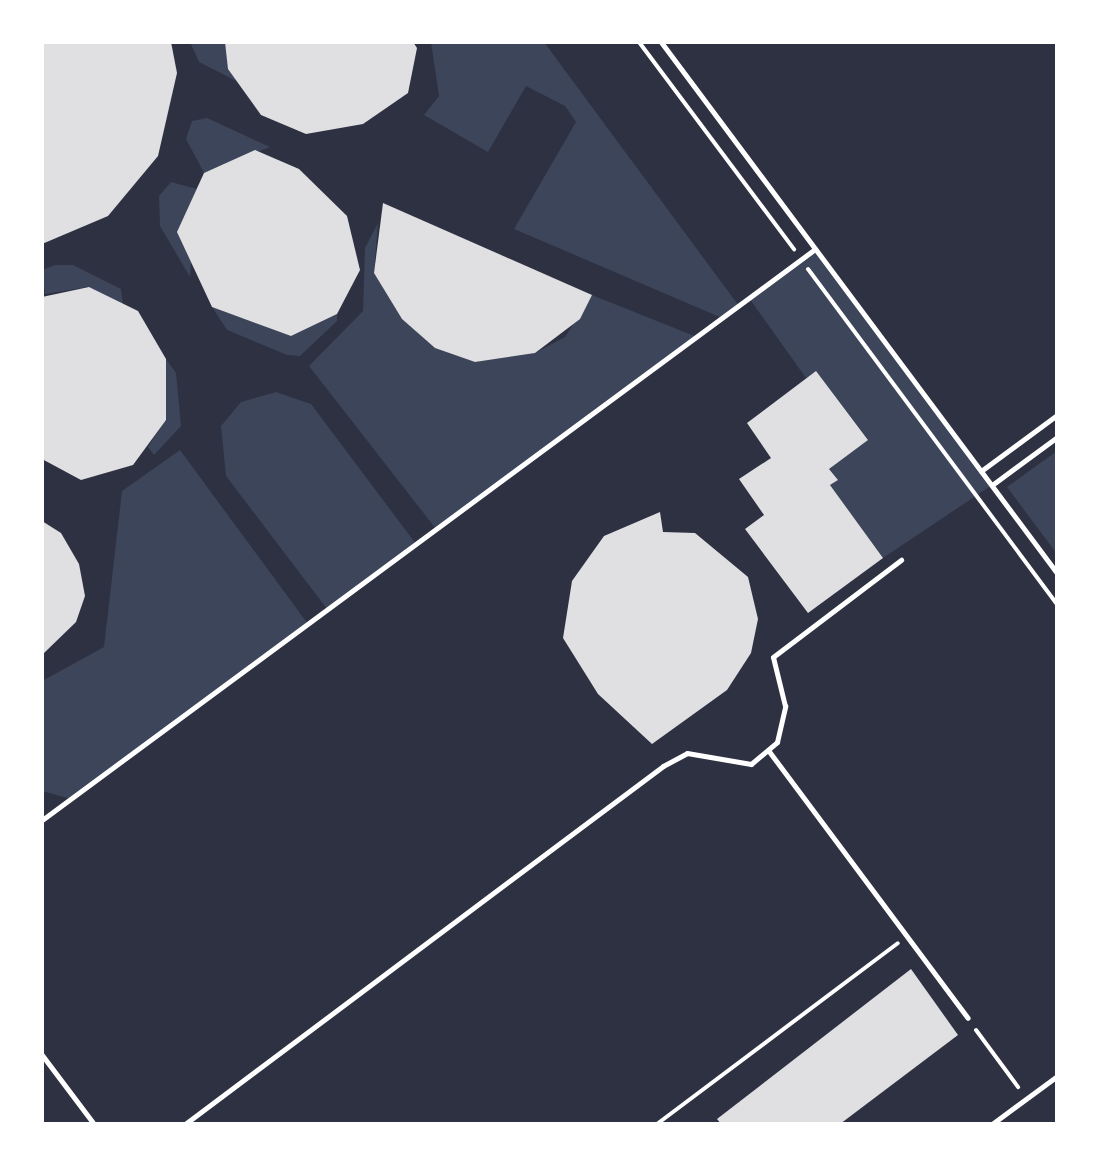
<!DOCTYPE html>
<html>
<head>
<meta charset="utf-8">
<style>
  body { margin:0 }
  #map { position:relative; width:1099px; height:1166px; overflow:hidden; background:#2d3142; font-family:"Golos Text",sans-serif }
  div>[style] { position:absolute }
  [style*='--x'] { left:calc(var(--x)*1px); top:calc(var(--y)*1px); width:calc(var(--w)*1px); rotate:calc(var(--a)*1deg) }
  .green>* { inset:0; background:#3c4559 }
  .building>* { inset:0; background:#e0e0e3 }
  .path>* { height:4px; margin:-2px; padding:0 2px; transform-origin:2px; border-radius:2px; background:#fff }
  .service>* { height:5px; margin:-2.5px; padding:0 2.5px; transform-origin:2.5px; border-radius:2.5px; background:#fff }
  span { translate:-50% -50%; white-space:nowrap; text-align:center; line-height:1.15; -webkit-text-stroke:8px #fff; paint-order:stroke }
  .frame { position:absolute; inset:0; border:44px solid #fff; pointer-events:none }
</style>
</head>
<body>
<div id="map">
  <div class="green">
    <i style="clip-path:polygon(190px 42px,225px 42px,236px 81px,199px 62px)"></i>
    <i style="clip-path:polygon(431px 42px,544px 42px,739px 306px,722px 318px,514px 229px,576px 122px,565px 106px,526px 86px,488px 152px,424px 115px,439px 96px)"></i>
    <i style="clip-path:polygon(207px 118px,270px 147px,204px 173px,186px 139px,192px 121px)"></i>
    <i style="clip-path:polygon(171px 182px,197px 189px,190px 277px,160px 226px,159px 196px)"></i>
    <i style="clip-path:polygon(378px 223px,374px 273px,402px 319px,435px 348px,475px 362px,535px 353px,565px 337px,592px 295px,697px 337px,436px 529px,309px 366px,363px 311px,365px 248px)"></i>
    <i style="clip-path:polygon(815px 249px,992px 485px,883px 558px,830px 485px,838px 480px,829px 469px,868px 439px,816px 372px,806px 378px,749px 298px)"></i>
    <i style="clip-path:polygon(55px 265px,73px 265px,121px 289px,123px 304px,88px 287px,45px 294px,42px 270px)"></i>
    <i style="clip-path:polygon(212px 307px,291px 336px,337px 314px,337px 321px,300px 356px,287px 355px,227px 330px)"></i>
    <i style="clip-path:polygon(166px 359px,176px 373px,181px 426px,154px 455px,148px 447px,166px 419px)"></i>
    <i style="clip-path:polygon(276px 392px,311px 404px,416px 544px,327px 609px,226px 476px,221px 426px,241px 402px)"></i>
    <i style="clip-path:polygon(180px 450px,308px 624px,71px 799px,42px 791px,42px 681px,104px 647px,122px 491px)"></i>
    <i style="clip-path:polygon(1057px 451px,1057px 554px,1007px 487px)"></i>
  </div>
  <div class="building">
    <i style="clip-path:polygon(42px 42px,171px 42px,177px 73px,158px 156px,108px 216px,42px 244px)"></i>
    <i style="clip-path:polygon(225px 42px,413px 42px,417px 48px,408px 93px,363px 124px,306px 134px,261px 115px,228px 69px)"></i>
    <i style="clip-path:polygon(255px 150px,299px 169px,347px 216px,360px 270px,337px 314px,291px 336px,212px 307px,177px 232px,204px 173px)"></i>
    <i style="clip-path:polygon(383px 203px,592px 295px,580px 319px,535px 353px,475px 362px,435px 348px,402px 319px,374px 273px)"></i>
    <i style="clip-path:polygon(89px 287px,138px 311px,166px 359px,166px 420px,133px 465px,81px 480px,42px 459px,42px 297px)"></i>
    <i style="clip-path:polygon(816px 371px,868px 440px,829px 469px,838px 480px,830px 485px,883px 558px,808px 613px,745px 529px,764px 515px,739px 479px,771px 458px,747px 423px)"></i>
    <i style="clip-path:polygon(660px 512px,663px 532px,695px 533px,748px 577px,758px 619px,751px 653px,727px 690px,652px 744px,598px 694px,563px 638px,572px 581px,604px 536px)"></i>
    <i style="clip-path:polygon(42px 521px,61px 533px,79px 564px,85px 596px,76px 622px,42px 655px)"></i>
    <i style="clip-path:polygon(911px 969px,958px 1035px,840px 1124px,721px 1124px,717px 1119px)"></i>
  </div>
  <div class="path">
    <i style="--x:639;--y:42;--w:259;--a:53.2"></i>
    <i style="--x:808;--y:269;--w:417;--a:53.4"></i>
    <i style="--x:976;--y:1030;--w:71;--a:53.6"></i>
    <i style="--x:657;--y:1124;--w:301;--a:-36.9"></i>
  </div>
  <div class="service">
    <i style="--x:661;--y:42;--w:662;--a:53.29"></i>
    <i style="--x:981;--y:471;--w:94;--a:-36.4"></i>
    <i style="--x:992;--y:485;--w:81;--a:-36.4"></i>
    <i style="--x:768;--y:750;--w:334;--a:53.3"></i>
    <i style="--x:42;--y:820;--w:961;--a:-36.45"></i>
    <i style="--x:42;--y:1055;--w:86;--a:53"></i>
    <i style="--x:185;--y:1124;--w:597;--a:-36.83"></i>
    <i style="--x:663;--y:766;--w:27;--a:-28"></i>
    <i style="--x:687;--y:753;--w:65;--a:9.8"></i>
    <i style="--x:751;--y:764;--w:34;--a:-40"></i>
    <i style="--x:777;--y:742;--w:37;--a:-77"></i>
    <i style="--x:785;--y:706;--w:50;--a:-103.8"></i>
    <i style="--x:773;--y:657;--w:161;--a:-37.2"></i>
    <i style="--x:992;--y:1124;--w:81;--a:-36.4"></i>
  </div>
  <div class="frame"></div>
</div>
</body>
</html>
